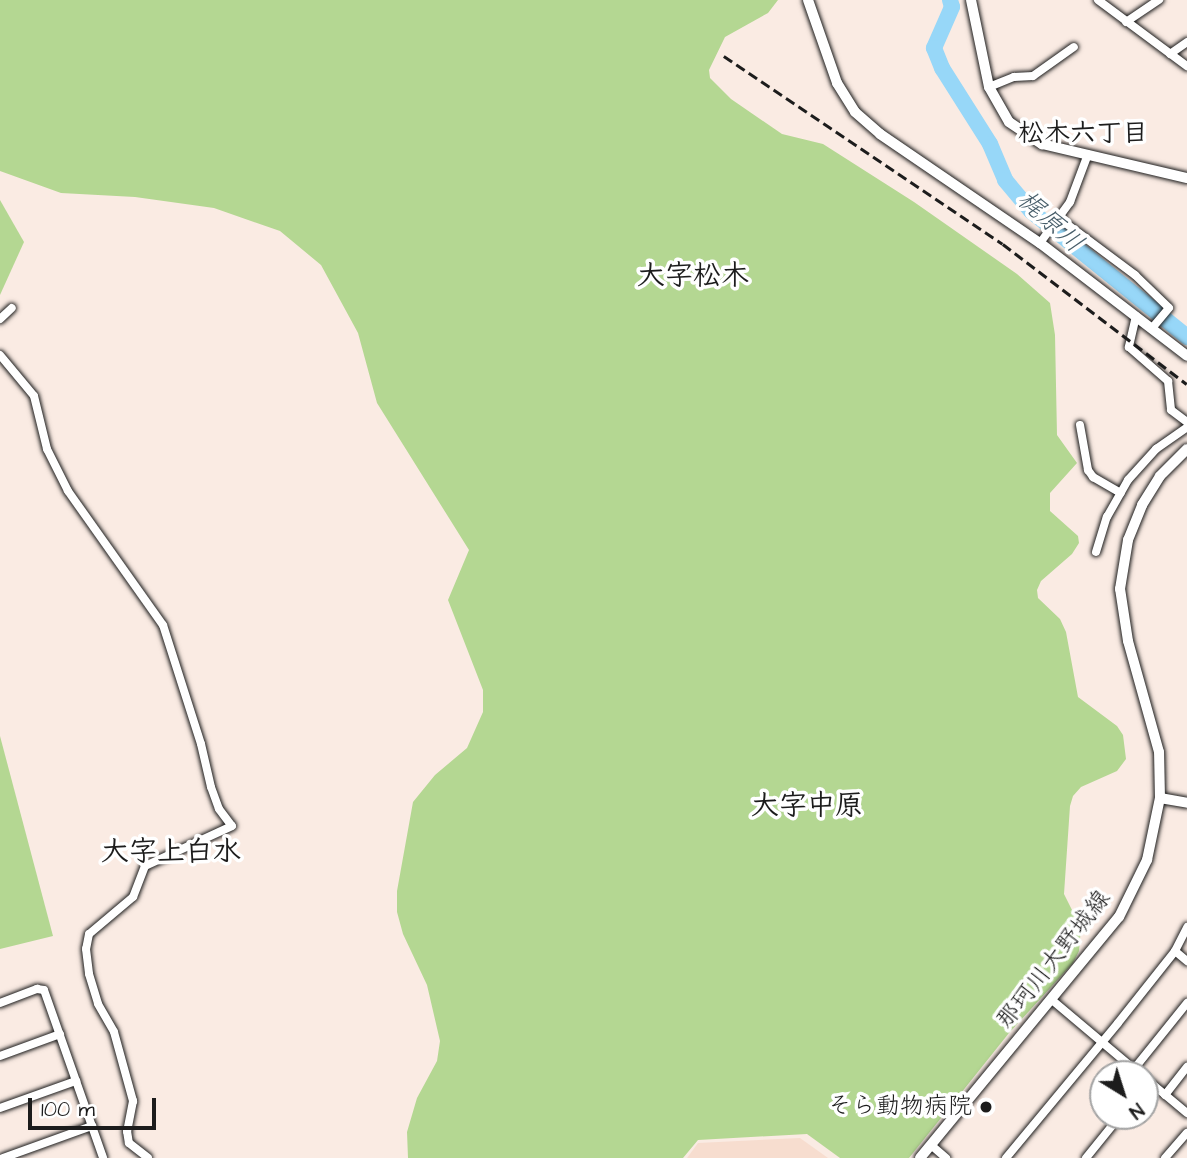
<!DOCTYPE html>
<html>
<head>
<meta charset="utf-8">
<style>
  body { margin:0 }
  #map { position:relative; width:1187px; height:1158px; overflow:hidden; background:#faebe3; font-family:"Architects Daughter","Klee One",sans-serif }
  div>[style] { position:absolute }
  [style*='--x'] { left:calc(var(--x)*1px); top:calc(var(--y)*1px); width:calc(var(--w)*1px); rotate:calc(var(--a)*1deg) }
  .built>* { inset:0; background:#f7ddcf }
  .green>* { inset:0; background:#b4d792 }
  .river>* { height:16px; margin:-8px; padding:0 8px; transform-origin:8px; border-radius:8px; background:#97d7f8 }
  .roads { filter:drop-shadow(0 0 2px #1c1c1c) drop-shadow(0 0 2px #1c1c1c) }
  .minor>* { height:8px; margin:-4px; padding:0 4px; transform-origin:4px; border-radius:4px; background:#fff }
  .tertiary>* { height:10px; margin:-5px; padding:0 5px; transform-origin:5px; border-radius:5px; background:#fff }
  .secondary>* { height:10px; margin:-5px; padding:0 5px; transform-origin:5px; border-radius:5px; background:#fff }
  .rail>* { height:2.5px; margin-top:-1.25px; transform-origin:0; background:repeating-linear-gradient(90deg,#1c1c1c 0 10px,transparent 0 15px) }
  .dots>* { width:19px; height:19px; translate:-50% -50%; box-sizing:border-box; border:4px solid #fff; border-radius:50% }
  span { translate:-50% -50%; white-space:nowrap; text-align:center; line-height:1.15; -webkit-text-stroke:7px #fff; paint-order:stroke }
  .street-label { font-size:24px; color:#1c1c1c }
  .poi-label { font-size:24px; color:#1c1c1c }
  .right { translate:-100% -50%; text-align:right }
  .neighbourhood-label { font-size:26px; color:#1c1c1c; font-weight:700 }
  .water-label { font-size:26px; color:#475d69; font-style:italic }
  .quarter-label { font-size:28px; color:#1c1c1c; font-weight:700 }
  .north { position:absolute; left:1089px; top:1060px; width:70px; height:70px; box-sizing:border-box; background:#fff; border:2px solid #a4a4a4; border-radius:50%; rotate:142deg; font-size:19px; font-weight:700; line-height:28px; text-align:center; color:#1c1c1c }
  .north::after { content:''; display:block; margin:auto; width:24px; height:32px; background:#1c1c1c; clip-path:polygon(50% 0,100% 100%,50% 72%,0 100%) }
  .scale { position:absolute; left:28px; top:1098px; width:128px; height:32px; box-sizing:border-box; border:4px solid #1c1c1c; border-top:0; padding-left:9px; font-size:21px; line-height:24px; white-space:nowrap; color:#1c1c1c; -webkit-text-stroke:5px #fff; paint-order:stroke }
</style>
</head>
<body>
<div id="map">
  <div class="built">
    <i style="clip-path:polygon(800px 1138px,828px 1158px,687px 1158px,698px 1143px)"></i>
  </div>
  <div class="green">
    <i style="clip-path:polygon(0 0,778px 0,768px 13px,725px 37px,709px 70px,710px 78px,731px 99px,782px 134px,823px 144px,914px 202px,1017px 274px,1050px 303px,1055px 335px,1057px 435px,1077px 463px,1050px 493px,1050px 511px,1078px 536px,1079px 543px,1072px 554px,1041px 581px,1037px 590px,1038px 598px,1060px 619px,1066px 632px,1078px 697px,1117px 726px,1123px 735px,1126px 759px,1117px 771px,1081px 787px,1073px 796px,1070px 806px,1064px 894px,1081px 928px,1079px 951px,1073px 963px,1009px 1033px,909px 1158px,840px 1158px,807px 1134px,698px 1140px,683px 1158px,408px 1158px,407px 1132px,417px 1098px,437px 1061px,440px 1041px,427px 985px,403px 934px,397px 912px,397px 891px,413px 802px,435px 775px,467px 748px,483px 712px,483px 690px,448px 600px,469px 550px,377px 403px,358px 333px,321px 265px,280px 231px,214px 208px,135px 197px,61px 193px,0 171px)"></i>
    <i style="clip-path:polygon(0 200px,24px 242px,0 295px)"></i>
    <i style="clip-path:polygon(0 736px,53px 936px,0 949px)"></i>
  </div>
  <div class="river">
    <i style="--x:950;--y:0;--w:7;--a:74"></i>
    <i style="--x:952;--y:7;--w:45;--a:113.7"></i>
    <i style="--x:934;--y:48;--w:22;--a:68"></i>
    <i style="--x:942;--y:68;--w:90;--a:57.7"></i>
    <i style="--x:990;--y:144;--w:39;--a:67"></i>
    <i style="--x:1005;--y:180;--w:40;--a:50"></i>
    <i style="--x:1031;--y:211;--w:201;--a:38.9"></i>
  </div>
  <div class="roads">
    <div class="minor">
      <i style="--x:1098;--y:0;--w:111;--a:36.6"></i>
      <i style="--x:1126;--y:22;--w:40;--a:-34"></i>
      <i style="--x:1170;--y:54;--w:21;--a:-35"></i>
      <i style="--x:989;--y:87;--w:27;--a:-22"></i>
      <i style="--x:1014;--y:77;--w:19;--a:-3"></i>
      <i style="--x:1033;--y:76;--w:50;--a:-35.3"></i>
      <i style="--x:1060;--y:219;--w:94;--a:36.7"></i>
      <i style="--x:1135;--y:275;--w:47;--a:44.1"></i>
      <i style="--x:1169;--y:308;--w:26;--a:130"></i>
      <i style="--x:1040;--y:243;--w:51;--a:-53.8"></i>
      <i style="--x:1070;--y:202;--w:51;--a:-69.4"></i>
      <i style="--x:1136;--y:316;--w:32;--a:103"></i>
      <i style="--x:1129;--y:347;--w:52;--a:41.1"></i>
      <i style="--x:1168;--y:381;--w:29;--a:84"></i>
      <i style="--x:1171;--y:410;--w:20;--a:37"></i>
      <i style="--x:0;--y:319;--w:16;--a:-43"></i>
      <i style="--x:0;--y:355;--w:53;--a:50.3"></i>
      <i style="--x:34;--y:396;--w:55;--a:76.2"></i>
      <i style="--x:47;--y:449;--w:47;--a:63.4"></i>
      <i style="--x:68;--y:491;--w:164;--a:54.7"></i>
      <i style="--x:163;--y:625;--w:125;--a:72.3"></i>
      <i style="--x:201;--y:744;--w:44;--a:76.9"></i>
      <i style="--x:211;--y:787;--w:23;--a:70"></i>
      <i style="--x:219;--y:809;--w:21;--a:53"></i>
      <i style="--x:232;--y:826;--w:96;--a:155.3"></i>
      <i style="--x:145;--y:866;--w:33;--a:111"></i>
      <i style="--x:133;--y:897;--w:57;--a:139.9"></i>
      <i style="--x:89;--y:934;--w:15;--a:101"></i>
      <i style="--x:86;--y:949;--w:25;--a:83"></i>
      <i style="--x:89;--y:974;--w:31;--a:73"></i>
      <i style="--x:98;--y:1004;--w:32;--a:60"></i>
      <i style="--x:114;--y:1032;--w:72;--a:74.6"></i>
      <i style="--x:133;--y:1101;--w:31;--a:101"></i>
      <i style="--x:127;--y:1131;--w:12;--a:81"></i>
      <i style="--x:129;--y:1143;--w:24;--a:38"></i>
      <i style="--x:1080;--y:425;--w:46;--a:79.9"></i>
      <i style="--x:1088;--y:470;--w:9;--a:54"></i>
      <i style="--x:1093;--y:477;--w:32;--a:30"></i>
      <i style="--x:1096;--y:552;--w:37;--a:-73"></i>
      <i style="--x:1107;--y:517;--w:43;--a:-60.4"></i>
      <i style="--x:1128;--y:480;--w:42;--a:-47.9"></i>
      <i style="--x:1156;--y:449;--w:38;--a:-35"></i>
      <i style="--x:1175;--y:951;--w:16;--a:40"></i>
      <i style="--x:1052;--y:1000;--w:115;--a:40.1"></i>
      <i style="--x:0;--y:1003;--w:40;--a:-21"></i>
      <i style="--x:37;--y:989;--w:7;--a:8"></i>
      <i style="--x:44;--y:990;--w:178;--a:70.6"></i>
      <i style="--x:0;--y:1056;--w:64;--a:-20.1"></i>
      <i style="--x:1134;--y:1069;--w:85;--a:-51.2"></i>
      <i style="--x:1145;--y:1078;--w:55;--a:39.8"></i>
      <i style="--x:1165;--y:1095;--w:36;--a:-52"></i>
      <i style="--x:0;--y:1108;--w:81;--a:-19.6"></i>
      <i style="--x:931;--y:1145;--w:20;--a:41"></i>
      <i style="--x:3;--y:1158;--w:95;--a:-19.8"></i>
      <i style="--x:1006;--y:1158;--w:175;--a:-50.3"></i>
      <i style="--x:1118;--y:1023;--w:92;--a:-51.6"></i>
      <i style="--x:1175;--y:951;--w:27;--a:-63"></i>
      <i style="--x:1086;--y:1158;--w:54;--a:-51"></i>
      <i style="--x:1165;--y:1158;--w:33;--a:-49"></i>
    </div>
    <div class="tertiary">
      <i style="--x:808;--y:0;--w:88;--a:70.7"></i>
      <i style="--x:837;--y:83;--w:34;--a:58"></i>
      <i style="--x:855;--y:112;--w:33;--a:41"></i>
      <i style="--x:880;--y:134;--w:194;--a:34.3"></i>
      <i style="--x:1040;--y:243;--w:185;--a:37.5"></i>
      <i style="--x:1160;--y:798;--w:27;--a:10"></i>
    </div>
    <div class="secondary">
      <i style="--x:971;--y:0;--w:89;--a:78.3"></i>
      <i style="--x:989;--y:87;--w:40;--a:60.3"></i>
      <i style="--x:1009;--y:122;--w:40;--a:34"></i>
      <i style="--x:1042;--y:144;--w:149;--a:13.2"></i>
      <i style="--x:920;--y:1158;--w:313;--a:-50.5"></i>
      <i style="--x:1119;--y:917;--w:64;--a:-63.8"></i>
      <i style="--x:1147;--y:860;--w:63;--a:-78.2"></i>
      <i style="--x:1160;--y:798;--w:46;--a:-91.2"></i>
      <i style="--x:1159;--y:752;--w:115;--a:-105.6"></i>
      <i style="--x:1128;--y:641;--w:53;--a:-98.7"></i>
      <i style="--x:1120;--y:589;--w:50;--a:-80.7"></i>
      <i style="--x:1128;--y:540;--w:38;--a:-68"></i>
      <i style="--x:1142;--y:505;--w:34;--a:-58"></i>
      <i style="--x:1160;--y:476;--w:38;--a:-45"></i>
    </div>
  </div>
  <div class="rail">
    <i style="--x:724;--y:56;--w:336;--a:34"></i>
    <i style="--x:1003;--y:244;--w:231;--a:37.3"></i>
  </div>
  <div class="dots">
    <i style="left:986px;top:1107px;background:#1c1c1c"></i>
  </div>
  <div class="street-label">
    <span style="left:1054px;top:960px;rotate:-52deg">那珂川大野城線</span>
  </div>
  <div class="poi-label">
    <span class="right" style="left:972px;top:1107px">そら動物病院</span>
  </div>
  <div class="neighbourhood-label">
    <span style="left:1083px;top:134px">松木六丁目</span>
  </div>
  <div class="water-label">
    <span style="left:1050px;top:222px;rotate:42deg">梶原川</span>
  </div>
  <div class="quarter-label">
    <span style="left:693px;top:276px">大字松木</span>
    <span style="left:807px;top:806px">大字中原</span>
    <span style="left:171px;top:852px">大字上白水</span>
  </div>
  <div class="north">N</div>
  <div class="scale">100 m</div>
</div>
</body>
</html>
